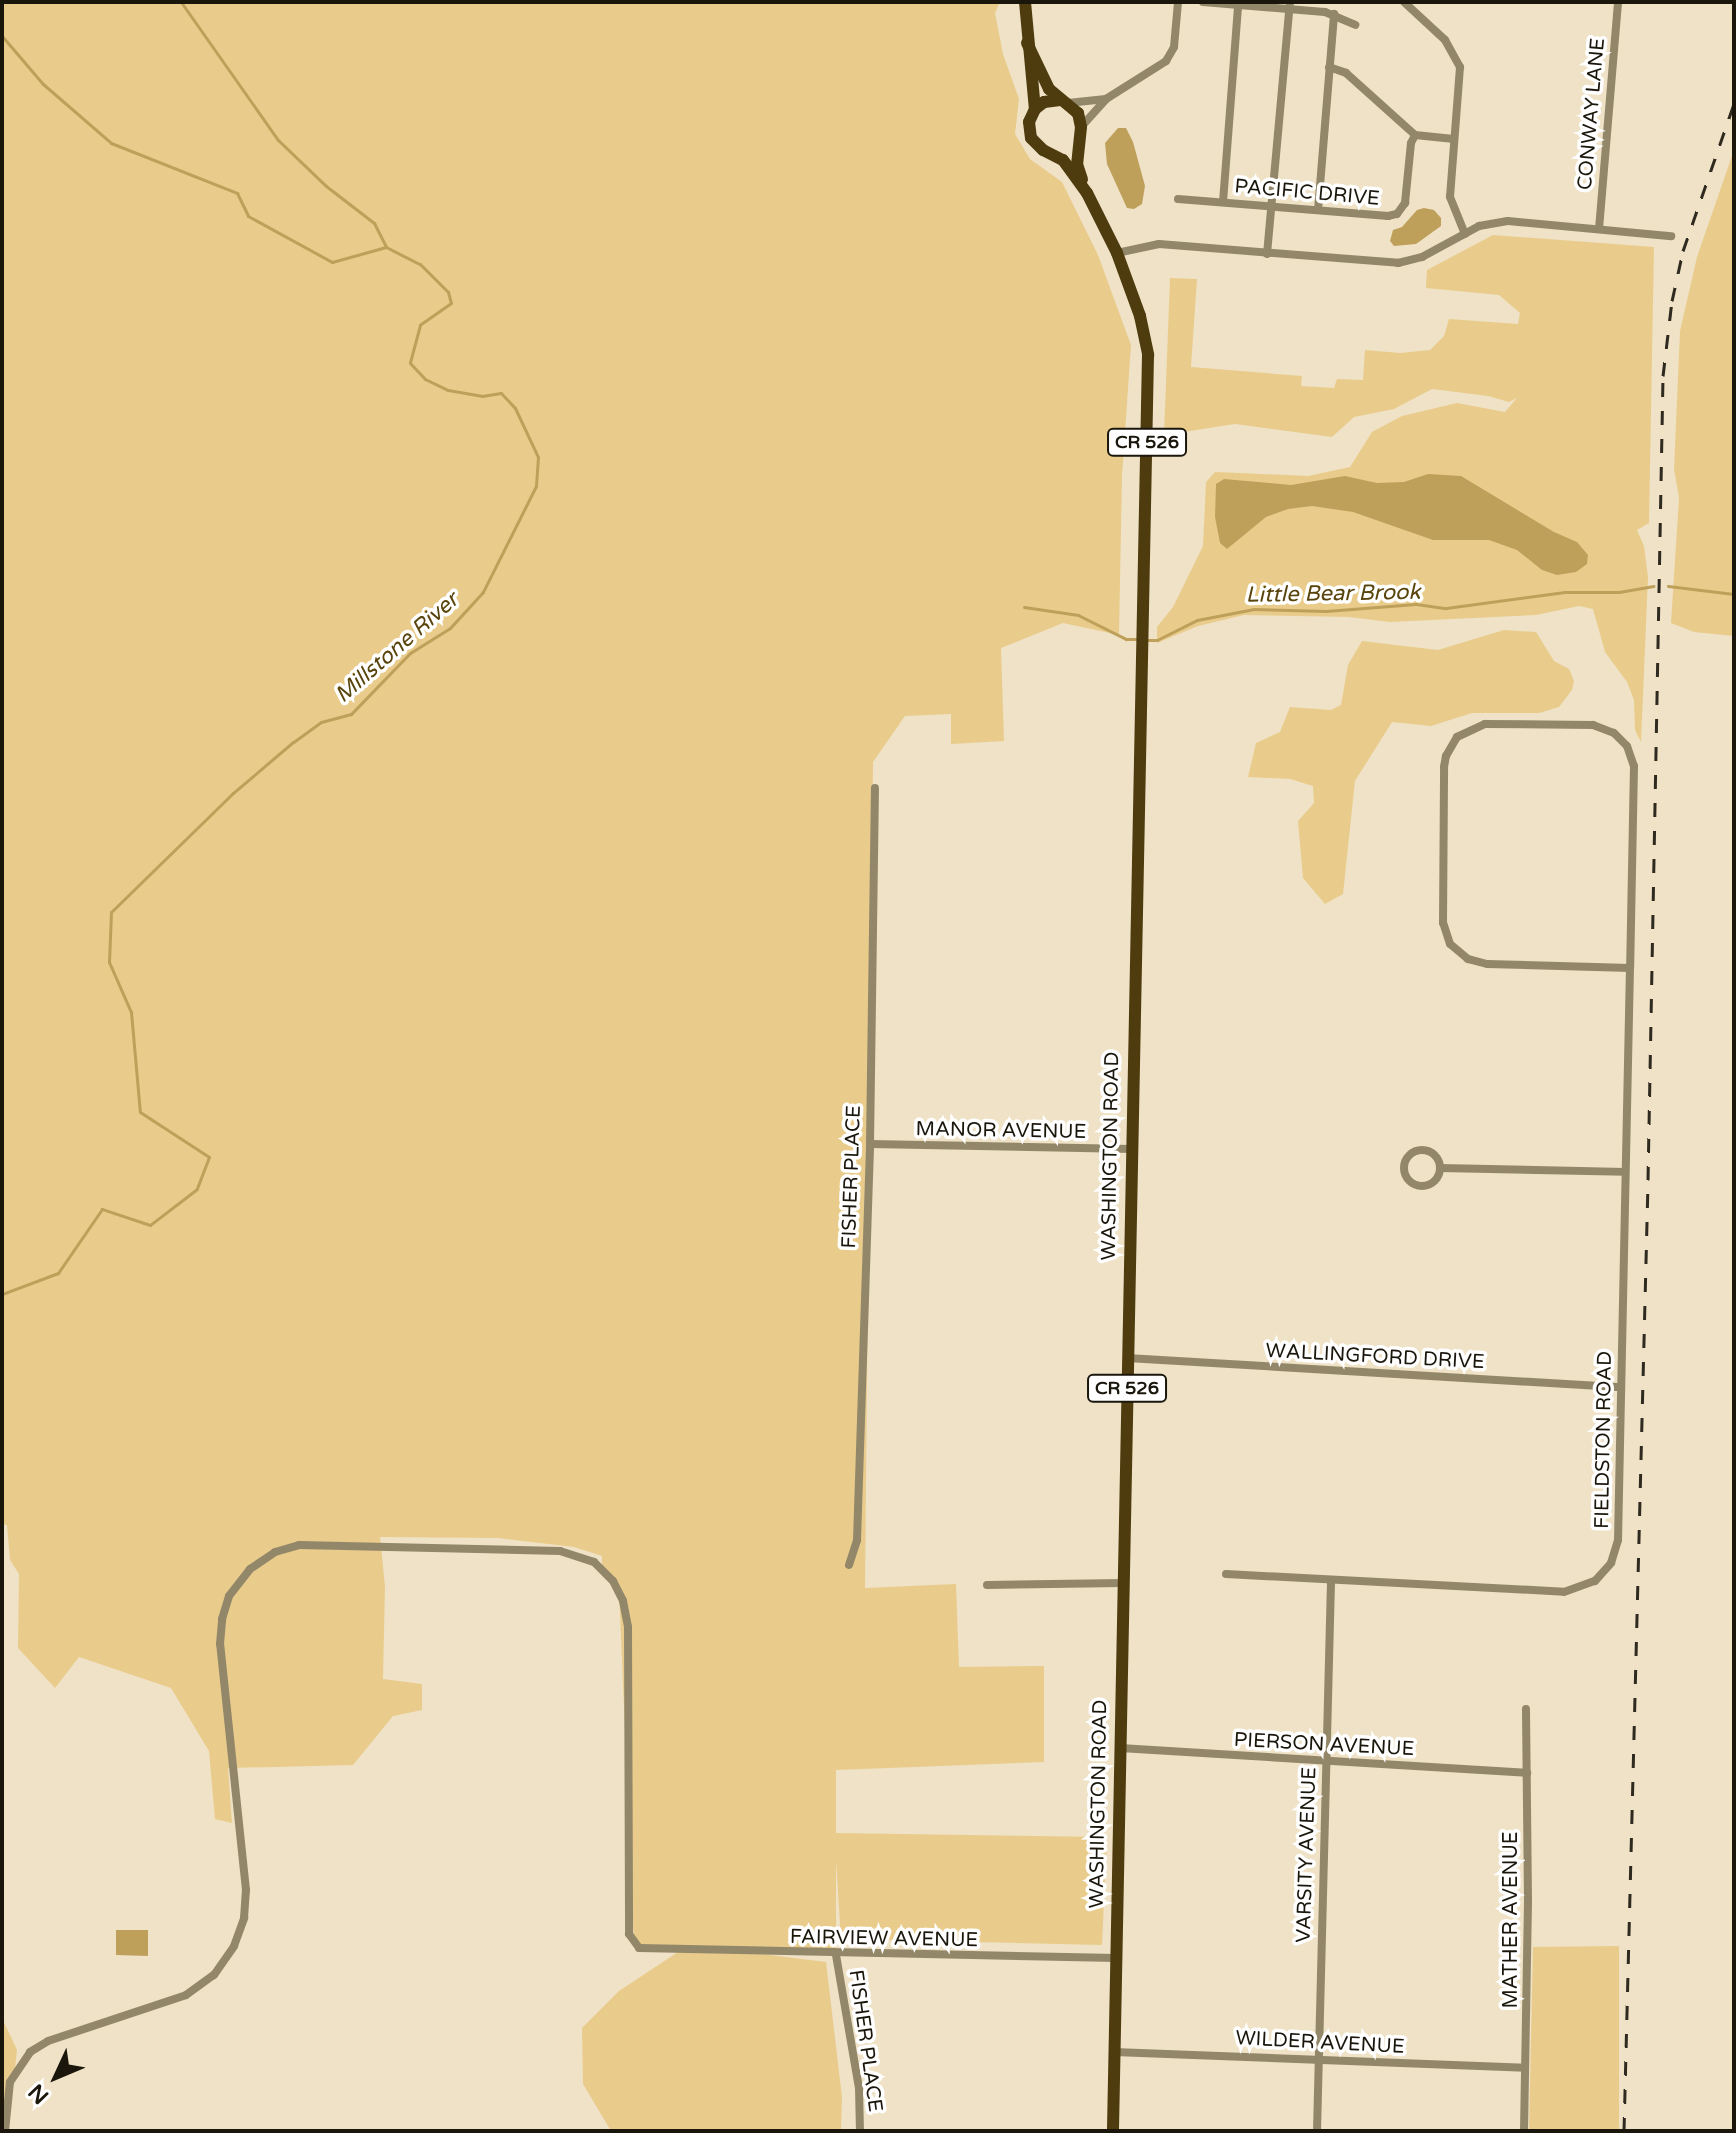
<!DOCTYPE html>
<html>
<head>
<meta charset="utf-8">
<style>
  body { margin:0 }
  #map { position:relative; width:1736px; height:2133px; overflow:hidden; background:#efe2c6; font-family:"Varela Round",sans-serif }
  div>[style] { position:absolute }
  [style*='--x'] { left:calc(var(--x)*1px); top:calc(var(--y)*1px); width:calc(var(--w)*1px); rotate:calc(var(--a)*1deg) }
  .green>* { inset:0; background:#e9cc8b }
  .water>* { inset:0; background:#bfa05a }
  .stream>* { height:3px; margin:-1.5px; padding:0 1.5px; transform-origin:1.5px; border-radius:1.5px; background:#bfa05a }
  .street>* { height:8px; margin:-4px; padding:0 4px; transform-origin:4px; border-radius:4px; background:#93876a }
  .street>.ring { margin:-4px; padding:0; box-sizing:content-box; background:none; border:8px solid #93876a; border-radius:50% }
  .primary>* { height:12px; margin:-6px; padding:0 6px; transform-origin:6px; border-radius:6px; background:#4e3c0f }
  .rail>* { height:3px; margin-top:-1.5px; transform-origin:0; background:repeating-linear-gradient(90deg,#2f2a1f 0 14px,transparent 0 28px) }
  span { translate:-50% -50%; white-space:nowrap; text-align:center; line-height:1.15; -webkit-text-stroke:7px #fff; paint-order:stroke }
  .shield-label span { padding:2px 6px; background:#fff; border:2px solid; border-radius:6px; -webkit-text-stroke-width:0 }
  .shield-label { font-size:18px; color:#1a160c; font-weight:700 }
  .street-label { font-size:20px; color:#1a160c }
  .water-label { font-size:22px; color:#59440b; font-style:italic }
  .frame { position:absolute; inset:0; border:4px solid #1a160c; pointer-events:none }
  .north { position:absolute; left:16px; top:2037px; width:80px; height:80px; -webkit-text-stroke:6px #fff; paint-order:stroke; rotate:226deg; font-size:22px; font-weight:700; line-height:32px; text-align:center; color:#1a160c }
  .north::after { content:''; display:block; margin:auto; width:28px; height:36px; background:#1a160c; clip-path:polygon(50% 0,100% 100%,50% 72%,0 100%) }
</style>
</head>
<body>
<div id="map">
  <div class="green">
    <i style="clip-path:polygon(2px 2px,1000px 2px,995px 13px,1003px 54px,1019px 99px,1015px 134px,1030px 159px,1062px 182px,1098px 255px,1131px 345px,1122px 476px,1119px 635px,1063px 623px,1001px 648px,1004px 741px,951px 744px,951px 714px,905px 716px,873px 762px,865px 1588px,956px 1584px,959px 1667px,1044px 1666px,1044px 1762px,836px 1770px,836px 1833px,1107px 1837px,1102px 1945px,841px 1939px,836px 1860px,836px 1955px,762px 1954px,826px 1962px,842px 2097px,841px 2131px,611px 2131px,583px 2084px,582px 2028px,619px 1991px,678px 1952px,634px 1944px,619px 1590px,602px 1569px,602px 1556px,574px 1547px,498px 1538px,380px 1537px,385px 1586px,383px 1679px,422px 1684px,422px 1710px,393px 1716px,353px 1765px,228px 1768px,232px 1823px,215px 1819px,209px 1751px,171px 1688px,79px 1657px,55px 1688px,18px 1648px,19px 1574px,10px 1560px,7px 1525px,2px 1524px)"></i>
    <i style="clip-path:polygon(1734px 150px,1734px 636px,1694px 632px,1671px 623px,1679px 498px,1674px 469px,1680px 331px,1697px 257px)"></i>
    <i style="clip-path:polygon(1493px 235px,1654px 247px,1649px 523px,1637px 530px,1644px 546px,1648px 577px,1641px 742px,1635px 730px,1634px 700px,1627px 682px,1605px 652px,1593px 609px,1579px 606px,1536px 615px,1390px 622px,1349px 617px,1244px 615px,1198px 626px,1157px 643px,1157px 627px,1173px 607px,1203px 546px,1206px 482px,1215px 472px,1308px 476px,1350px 467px,1372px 432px,1402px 416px,1457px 403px,1505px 412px,1517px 398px,1509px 402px,1488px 396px,1432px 389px,1394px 409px,1354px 417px,1332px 437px,1235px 424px,1164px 435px,1170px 278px,1197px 279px,1191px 367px,1302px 376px,1301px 386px,1334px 388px,1337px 379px,1363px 380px,1365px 350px,1400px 353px,1430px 350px,1444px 336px,1449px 319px,1518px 324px,1520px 313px,1499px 295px,1426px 288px,1427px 270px)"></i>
    <i style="clip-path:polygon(1504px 630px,1536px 632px,1554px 661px,1569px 669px,1574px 681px,1572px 690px,1559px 707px,1539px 713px,1472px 713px,1431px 726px,1392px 722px,1355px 781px,1343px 894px,1325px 904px,1303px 878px,1298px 821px,1314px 803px,1313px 786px,1290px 779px,1248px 777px,1256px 743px,1280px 732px,1290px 707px,1331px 710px,1341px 705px,1348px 665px,1362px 641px,1438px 650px)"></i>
    <i style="clip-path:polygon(1619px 1946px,1619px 2131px,1529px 2131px,1533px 1947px)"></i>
    <i style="clip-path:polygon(2px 2018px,17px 2050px,8px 2131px,2px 2131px)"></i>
  </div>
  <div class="water">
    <i style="clip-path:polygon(1118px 128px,1126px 128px,1133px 142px,1145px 186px,1142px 204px,1134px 209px,1127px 208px,1107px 164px,1105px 143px)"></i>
    <i style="clip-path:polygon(1424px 208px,1434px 210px,1441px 218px,1441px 226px,1416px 244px,1394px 246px,1390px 241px,1393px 230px,1402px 227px,1417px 210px)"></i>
    <i style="clip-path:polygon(1428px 474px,1461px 476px,1554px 532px,1577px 542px,1588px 555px,1587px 564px,1576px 572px,1557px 575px,1542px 570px,1517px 550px,1489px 540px,1433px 540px,1353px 512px,1312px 506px,1288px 509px,1266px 517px,1227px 549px,1220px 543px,1215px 517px,1216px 484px,1224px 479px,1291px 485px,1345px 476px,1377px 483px,1404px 482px)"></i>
    <i style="clip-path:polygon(116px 1930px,148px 1930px,148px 1956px,116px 1955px)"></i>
  </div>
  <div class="stream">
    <i style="--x:181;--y:2;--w:169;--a:54.9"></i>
    <i style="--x:278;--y:140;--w:66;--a:43.8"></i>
    <i style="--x:326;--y:186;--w:61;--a:37.6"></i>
    <i style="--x:374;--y:223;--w:27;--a:63"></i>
    <i style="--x:2;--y:36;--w:63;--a:49.5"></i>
    <i style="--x:43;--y:84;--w:90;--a:40.9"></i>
    <i style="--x:111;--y:143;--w:136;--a:21.6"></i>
    <i style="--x:237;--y:193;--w:25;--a:64"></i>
    <i style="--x:248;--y:216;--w:96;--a:28.7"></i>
    <i style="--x:332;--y:262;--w:56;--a:-15.5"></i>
    <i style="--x:386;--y:247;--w:38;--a:27"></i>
    <i style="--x:420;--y:264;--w:40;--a:45"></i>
    <i style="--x:448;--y:292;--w:11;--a:75"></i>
    <i style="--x:451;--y:303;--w:38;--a:145"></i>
    <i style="--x:420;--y:325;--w:39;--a:105"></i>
    <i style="--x:410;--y:363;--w:22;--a:47"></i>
    <i style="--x:425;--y:379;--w:25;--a:26"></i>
    <i style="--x:448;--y:390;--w:35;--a:10"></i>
    <i style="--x:482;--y:396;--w:19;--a:-9"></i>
    <i style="--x:501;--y:393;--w:21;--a:47"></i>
    <i style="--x:515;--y:408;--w:54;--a:64.9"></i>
    <i style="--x:538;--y:457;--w:29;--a:94"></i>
    <i style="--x:536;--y:486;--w:119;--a:116.6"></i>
    <i style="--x:483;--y:592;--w:49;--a:132.5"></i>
    <i style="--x:450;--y:628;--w:47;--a:148"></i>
    <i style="--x:410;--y:653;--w:85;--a:134"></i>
    <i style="--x:351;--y:714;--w:31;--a:165"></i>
    <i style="--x:321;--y:722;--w:34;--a:144"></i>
    <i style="--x:293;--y:742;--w:79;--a:139.6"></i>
    <i style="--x:233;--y:793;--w:170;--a:135.7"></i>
    <i style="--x:111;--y:912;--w:50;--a:92.3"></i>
    <i style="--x:109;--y:962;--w:55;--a:66.3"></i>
    <i style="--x:131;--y:1012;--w:100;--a:84.9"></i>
    <i style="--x:140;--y:1112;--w:82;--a:33.1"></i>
    <i style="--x:209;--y:1157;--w:34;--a:111"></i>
    <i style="--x:197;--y:1189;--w:59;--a:142.5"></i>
    <i style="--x:150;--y:1225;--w:51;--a:-161.6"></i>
    <i style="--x:102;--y:1209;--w:78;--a:124.5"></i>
    <i style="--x:58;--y:1273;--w:60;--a:159.4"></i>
    <i style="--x:1668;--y:586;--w:66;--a:6.9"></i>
    <i style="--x:1024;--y:607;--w:55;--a:8.4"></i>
    <i style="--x:1078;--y:615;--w:54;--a:26.6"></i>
    <i style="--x:1126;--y:639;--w:15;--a:0"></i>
    <i style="--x:1148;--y:640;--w:9;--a:0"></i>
    <i style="--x:1157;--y:640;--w:45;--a:-26.6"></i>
    <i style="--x:1197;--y:620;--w:58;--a:-10.9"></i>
    <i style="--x:1254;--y:609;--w:72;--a:1.6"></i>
    <i style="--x:1326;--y:611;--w:90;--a:-4.4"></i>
    <i style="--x:1416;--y:604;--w:30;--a:8"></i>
    <i style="--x:1446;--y:608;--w:120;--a:-7.7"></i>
    <i style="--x:1565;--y:592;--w:54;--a:0"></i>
    <i style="--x:1619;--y:592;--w:35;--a:-10"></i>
  </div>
  <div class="street">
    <i style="--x:1203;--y:2;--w:122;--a:4.7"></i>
    <i style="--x:1325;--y:12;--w:33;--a:23"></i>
    <i style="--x:1404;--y:2;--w:56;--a:42.8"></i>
    <i style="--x:1445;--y:40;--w:31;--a:61"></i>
    <i style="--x:1460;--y:67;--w:130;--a:94.4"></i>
    <i style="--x:1450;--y:197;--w:40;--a:68"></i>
    <i style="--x:1329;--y:67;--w:18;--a:19"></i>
    <i style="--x:1346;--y:73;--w:93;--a:41.9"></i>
    <i style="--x:1415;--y:135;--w:39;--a:6"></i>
    <i style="--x:1068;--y:103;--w:38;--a:-6"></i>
    <i style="--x:1081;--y:127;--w:38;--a:-48"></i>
    <i style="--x:1106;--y:99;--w:71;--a:-32.3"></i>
    <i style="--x:1166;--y:61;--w:16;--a:-60"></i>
    <i style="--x:1174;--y:47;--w:45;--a:-84.9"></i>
    <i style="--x:1178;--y:199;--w:211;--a:4.6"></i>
    <i style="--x:1388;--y:216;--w:9;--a:-13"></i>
    <i style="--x:1397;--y:214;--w:14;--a:-54"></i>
    <i style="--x:1405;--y:203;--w:60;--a:-84.3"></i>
    <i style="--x:1411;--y:143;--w:9;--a:-63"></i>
    <i style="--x:1223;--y:202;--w:198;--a:-85.6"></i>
    <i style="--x:1318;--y:210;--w:197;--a:-85.3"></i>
    <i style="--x:1599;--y:229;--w:228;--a:-85.2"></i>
    <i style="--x:1117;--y:253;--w:43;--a:-12.1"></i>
    <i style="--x:1159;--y:244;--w:240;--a:4.5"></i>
    <i style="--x:1398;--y:263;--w:25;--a:-14"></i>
    <i style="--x:1422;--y:257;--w:65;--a:-28.5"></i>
    <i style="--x:1479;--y:226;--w:29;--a:-10"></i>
    <i style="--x:1508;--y:221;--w:164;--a:5.3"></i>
    <i style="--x:1267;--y:254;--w:253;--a:-84.8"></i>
    <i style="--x:1485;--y:724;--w:108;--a:0.5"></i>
    <i style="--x:1593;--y:725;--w:22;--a:21"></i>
    <i style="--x:1614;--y:733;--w:18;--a:45"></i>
    <i style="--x:1627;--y:746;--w:21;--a:71"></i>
    <i style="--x:1634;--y:766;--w:202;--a:91.1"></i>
    <i style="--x:1630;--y:968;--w:143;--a:-178.4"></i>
    <i style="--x:1487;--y:964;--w:20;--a:-165"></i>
    <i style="--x:1468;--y:959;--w:23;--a:-140"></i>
    <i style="--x:1450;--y:944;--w:22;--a:-108"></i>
    <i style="--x:1443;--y:923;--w:156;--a:-89.6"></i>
    <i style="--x:1444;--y:767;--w:11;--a:-80"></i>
    <i style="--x:1446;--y:756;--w:22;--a:-60"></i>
    <i style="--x:1457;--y:737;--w:31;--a:-25"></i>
    <i style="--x:870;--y:1144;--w:262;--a:1.1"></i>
    <i class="ring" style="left:1404px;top:1150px;width:28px;height:28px"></i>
    <i style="--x:1440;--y:1168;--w:185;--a:1.2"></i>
    <i style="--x:1127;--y:1358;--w:495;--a:3.4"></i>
    <i style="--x:849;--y:1565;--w:26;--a:-72"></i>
    <i style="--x:857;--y:1540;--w:396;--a:-88.1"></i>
    <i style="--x:870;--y:1144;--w:356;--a:-89.2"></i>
    <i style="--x:1226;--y:1574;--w:338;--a:3"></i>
    <i style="--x:1564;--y:1592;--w:33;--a:-20"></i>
    <i style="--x:1595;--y:1581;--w:24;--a:-48"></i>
    <i style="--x:1611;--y:1563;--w:24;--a:-73"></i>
    <i style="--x:1618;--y:1540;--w:572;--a:-88.8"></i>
    <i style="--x:987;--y:1585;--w:136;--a:-0.8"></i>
    <i style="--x:1120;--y:1748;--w:408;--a:3.5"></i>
    <i style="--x:836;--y:1955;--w:135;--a:80.2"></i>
    <i style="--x:859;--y:2088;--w:43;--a:88.7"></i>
    <i style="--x:1114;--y:2052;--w:411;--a:2.2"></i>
    <i style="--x:5;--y:2131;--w:49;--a:-84.2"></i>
    <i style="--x:10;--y:2082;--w:36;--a:-56"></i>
    <i style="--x:30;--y:2052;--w:21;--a:-31"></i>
    <i style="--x:48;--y:2041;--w:145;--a:-18.4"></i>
    <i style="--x:186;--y:1995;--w:34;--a:-36"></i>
    <i style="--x:214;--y:1975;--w:35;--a:-55"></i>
    <i style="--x:234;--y:1946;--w:30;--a:-70"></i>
    <i style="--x:244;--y:1918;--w:28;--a:-86"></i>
    <i style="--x:246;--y:1890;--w:247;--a:-96"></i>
    <i style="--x:220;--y:1644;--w:25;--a:-85"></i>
    <i style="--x:222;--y:1619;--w:24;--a:-73"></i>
    <i style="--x:229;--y:1596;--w:34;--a:-52"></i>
    <i style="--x:250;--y:1569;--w:30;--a:-34"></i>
    <i style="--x:275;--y:1552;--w:25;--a:-16"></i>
    <i style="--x:299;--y:1545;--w:261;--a:1.3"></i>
    <i style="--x:560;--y:1551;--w:36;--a:18"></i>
    <i style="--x:594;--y:1562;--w:27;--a:45"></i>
    <i style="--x:613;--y:1581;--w:22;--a:63"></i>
    <i style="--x:623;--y:1601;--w:26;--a:79"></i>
    <i style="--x:628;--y:1627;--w:307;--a:89.8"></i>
    <i style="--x:629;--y:1934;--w:17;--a:54"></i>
    <i style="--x:639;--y:1948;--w:477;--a:1.2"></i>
    <i style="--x:1317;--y:2131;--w:551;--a:-88.54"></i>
    <i style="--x:1524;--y:2131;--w:230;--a:-89"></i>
    <i style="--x:1528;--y:1901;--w:192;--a:-90.6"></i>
  </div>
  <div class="primary">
    <i style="--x:1025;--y:2;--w:107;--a:84.7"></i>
    <i style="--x:1027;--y:43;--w:51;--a:64.4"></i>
    <i style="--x:1049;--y:89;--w:38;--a:40"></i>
    <i style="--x:1078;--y:113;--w:14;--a:78"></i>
    <i style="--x:1081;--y:127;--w:37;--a:96"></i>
    <i style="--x:1077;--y:164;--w:16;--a:72"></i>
    <i style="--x:1060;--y:100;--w:16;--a:173"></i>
    <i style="--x:1044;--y:102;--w:11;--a:142"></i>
    <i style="--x:1035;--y:109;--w:14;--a:115"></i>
    <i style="--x:1029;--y:122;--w:16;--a:83"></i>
    <i style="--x:1031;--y:138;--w:17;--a:45"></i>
    <i style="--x:1043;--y:150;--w:22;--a:27"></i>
    <i style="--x:1063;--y:160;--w:41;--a:54"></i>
    <i style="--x:1087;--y:193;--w:67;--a:63.4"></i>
    <i style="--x:1117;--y:253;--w:67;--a:69.9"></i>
    <i style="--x:1140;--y:316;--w:40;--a:78"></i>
    <i style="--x:1148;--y:355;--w:1776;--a:91.13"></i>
  </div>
  <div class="rail">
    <i style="--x:1624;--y:2131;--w:951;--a:-88.55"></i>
    <i style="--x:1648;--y:1180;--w:804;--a:-88.93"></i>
    <i style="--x:1663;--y:376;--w:76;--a:-83.2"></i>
    <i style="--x:1672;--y:301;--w:51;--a:-77.6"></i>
    <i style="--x:1683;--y:251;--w:156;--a:-70.9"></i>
  </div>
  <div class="shield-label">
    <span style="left:1147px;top:442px">CR 526</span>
    <span style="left:1127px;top:1388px">CR 526</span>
  </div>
  <div class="street-label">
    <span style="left:1592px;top:114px;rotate:-85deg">CONWAY LANE</span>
    <span style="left:1307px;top:193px;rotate:5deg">PACIFIC DRIVE</span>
    <span style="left:1001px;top:1131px;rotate:1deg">MANOR AVENUE</span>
    <span style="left:1111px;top:1156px;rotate:-89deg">WASHINGTON ROAD</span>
    <span style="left:852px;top:1177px;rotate:-88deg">FISHER PLACE</span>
    <span style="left:1375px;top:1357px;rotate:3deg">WALLINGFORD DRIVE</span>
    <span style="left:1604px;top:1440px;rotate:-89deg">FIELDSTON ROAD</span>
    <span style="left:1324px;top:1745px;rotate:3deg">PIERSON AVENUE</span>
    <span style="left:1099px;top:1804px;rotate:-89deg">WASHINGTON ROAD</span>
    <span style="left:1307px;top:1855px;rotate:-88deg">VARSITY AVENUE</span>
    <span style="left:1511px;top:1920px;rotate:-90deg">MATHER AVENUE</span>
    <span style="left:884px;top:1939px;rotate:1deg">FAIRVIEW AVENUE</span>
    <span style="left:865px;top:2041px;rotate:82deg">FISHER PLACE</span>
    <span style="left:1320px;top:2043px;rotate:3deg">WILDER AVENUE</span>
  </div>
  <div class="water-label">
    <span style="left:1333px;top:594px;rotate:-1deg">Little Bear Brook</span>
    <span style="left:397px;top:648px;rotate:-41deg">Millstone River</span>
  </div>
  <div class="frame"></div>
  <div class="north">N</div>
</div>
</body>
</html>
